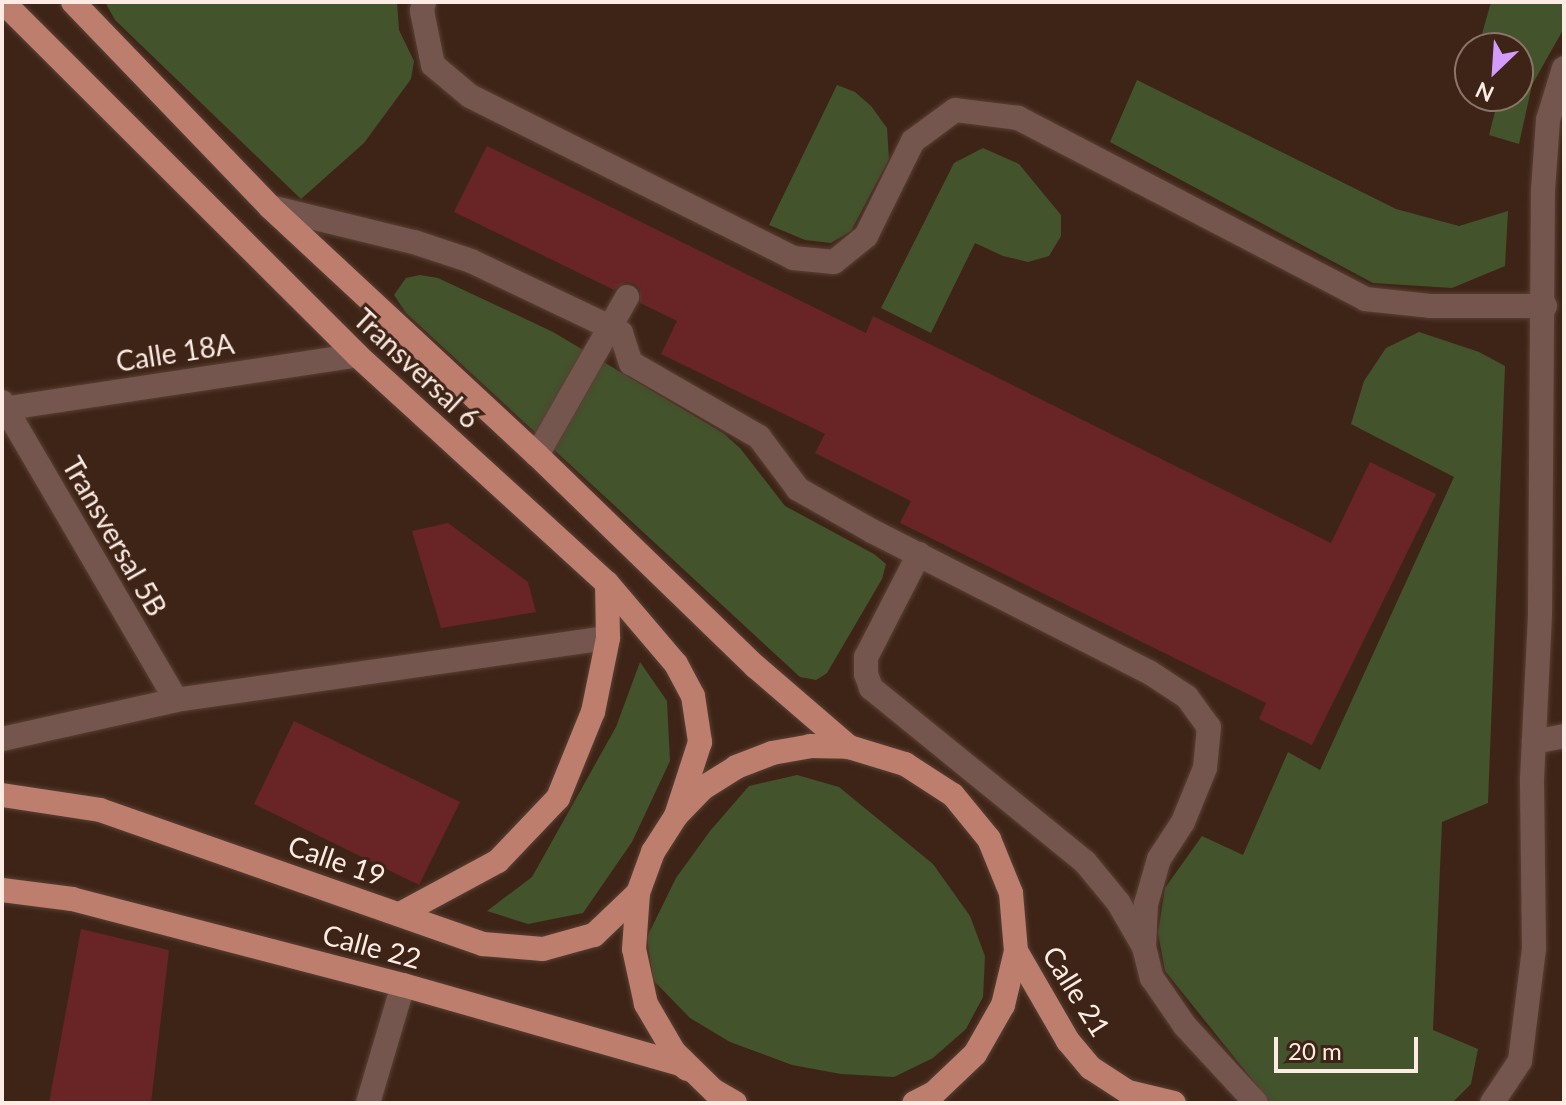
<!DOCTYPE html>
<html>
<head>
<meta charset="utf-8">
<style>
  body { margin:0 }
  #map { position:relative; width:1566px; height:1105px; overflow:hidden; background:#3e2417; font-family:Lato,sans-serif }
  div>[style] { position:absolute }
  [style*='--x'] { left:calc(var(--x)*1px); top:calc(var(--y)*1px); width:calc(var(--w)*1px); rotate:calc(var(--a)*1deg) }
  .green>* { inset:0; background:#43532c }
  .building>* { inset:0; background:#692426 }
  .roads { filter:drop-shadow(0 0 2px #594034) drop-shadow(0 0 2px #594034) }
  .minor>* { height:24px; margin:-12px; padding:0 12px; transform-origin:12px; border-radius:12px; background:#75564e }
  .major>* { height:24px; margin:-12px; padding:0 12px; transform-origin:12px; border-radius:12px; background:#be7e6e }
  span { translate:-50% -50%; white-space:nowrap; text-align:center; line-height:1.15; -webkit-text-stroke:6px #3e2417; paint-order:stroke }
  .street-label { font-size:28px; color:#feebe3 }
  .frame { position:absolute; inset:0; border:4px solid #feebe3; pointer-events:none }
  .north { position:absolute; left:1454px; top:32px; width:80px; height:80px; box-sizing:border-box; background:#3e2417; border:2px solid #8b7469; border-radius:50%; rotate:205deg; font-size:22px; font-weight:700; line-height:32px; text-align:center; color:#feebe3 }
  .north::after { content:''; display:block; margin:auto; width:28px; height:36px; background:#d39cfc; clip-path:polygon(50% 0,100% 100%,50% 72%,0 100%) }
  .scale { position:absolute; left:1274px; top:1037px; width:144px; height:36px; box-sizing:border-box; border:4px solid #feebe3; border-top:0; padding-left:10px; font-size:24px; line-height:28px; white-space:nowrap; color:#feebe3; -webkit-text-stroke:6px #3e2417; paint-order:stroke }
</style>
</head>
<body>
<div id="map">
  <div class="green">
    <i style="clip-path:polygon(105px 2px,397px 2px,399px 30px,414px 61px,411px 79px,364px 143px,301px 199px,115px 20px)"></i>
    <i style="clip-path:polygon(1491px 2px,1564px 2px,1564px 28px,1532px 85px,1519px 144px,1489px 135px,1499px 96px,1518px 96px,1518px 48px,1480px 41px)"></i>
    <i style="clip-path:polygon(1137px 80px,1396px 209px,1459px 226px,1508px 211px,1505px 266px,1452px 288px,1373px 283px,1110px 142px)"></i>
    <i style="clip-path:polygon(837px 85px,855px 92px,871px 106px,887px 128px,889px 159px,851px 231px,831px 243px,805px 240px,769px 225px)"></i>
    <i style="clip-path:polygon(983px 148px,1019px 164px,1061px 215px,1061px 236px,1049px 256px,1028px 262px,1003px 256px,975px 243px,931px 333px,881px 308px,954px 163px)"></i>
    <i style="clip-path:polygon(420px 275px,438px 278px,553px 332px,723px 433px,740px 448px,785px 506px,874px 554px,886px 564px,882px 579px,827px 673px,816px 680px,800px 677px,406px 313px,394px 295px,406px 278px)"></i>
    <i style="clip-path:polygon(1419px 332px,1479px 352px,1505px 366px,1488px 803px,1442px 822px,1433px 1030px,1478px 1049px,1471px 1084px,1452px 1103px,1271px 1103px,1165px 971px,1158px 933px,1165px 888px,1202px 836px,1243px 855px,1288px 752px,1320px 770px,1454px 477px,1351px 424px,1364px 381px,1386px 348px)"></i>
    <i style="clip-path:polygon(640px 662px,667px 701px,670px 761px,632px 842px,583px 913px,528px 924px,487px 911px,532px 877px,616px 727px)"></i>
    <i style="clip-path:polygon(797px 775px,839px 787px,933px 864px,970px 916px,985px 956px,983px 997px,966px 1029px,933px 1058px,894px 1077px,841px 1074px,792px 1065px,730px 1042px,690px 1018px,653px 980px,647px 937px,676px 878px,710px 831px,749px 786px)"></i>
  </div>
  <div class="building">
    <i style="clip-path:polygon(487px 146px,866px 333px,873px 316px,1331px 543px,1370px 462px,1436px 494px,1312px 745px,1259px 719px,1266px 703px,900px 523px,911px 501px,815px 453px,825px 434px,661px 354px,677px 321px,640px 303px,640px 290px,635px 284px,626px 282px,614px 290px,454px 212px)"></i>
    <i style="clip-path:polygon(448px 523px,528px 582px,536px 612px,441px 628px,412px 531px)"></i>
    <i style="clip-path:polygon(294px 721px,460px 802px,419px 885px,254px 804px)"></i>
    <i style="clip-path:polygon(81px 929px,169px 950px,151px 1103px,49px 1103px)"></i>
  </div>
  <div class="roads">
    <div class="minor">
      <i style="--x:424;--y:2;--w:9;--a:103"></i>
      <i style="--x:422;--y:11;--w:55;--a:78.5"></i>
      <i style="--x:433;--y:65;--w:48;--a:40"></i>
      <i style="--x:470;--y:96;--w:361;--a:26.6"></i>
      <i style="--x:793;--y:258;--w:41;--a:5.6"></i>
      <i style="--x:834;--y:262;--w:41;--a:-39.1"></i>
      <i style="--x:866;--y:236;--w:106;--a:-63.7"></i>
      <i style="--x:913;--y:141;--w:52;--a:-36.4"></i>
      <i style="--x:955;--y:110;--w:64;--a:7.2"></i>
      <i style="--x:1018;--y:118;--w:391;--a:27.5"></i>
      <i style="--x:1365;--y:299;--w:65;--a:6.1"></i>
      <i style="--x:1430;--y:306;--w:115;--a:0"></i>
      <i style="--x:270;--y:207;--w:148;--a:13.7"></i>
      <i style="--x:414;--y:242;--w:60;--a:18.4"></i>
      <i style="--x:471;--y:261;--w:154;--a:25.4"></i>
      <i style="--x:610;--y:327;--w:13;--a:29"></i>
      <i style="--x:621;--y:333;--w:32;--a:72"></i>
      <i style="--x:631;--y:363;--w:148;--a:30"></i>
      <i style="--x:759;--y:437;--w:65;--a:53.1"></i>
      <i style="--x:798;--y:489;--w:85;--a:29.6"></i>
      <i style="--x:872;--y:531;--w:311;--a:27"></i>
      <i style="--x:1149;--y:672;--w:45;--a:33.3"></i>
      <i style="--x:1187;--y:697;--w:37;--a:54"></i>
      <i style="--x:1209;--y:727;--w:41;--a:95.6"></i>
      <i style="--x:1205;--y:768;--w:58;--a:112.2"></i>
      <i style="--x:1183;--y:822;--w:44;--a:123"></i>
      <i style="--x:1159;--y:859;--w:47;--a:106.1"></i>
      <i style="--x:1146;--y:904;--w:43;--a:92.7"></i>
      <i style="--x:1144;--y:947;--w:32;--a:76"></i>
      <i style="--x:1152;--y:978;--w:58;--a:55.5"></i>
      <i style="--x:1185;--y:1026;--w:105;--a:47.3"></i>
      <i style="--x:2;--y:402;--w:345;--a:59.7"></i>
      <i style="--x:2;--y:409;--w:359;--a:-8.6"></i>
      <i style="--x:537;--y:455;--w:182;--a:-60.3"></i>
      <i style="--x:919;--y:554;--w:116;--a:117.2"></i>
      <i style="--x:866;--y:657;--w:17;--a:90"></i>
      <i style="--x:866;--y:674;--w:15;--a:70"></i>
      <i style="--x:871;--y:688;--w:276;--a:39.1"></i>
      <i style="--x:1085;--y:862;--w:52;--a:50.5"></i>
      <i style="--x:1118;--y:902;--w:52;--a:60"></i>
      <i style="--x:2;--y:739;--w:178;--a:-12.6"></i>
      <i style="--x:176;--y:700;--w:436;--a:-8.2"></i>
      <i style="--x:1534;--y:742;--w:31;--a:-11"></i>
      <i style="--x:368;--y:1103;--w:123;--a:-73.5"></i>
      <i style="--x:1492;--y:1103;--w:50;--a:-56.3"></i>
      <i style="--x:1520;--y:1061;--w:114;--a:-82.9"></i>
      <i style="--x:1534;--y:948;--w:169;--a:-90.7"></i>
      <i style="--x:1532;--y:779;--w:165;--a:-87.2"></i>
      <i style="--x:1540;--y:614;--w:424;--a:-89.6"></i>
      <i style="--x:1543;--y:190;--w:70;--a:-85.9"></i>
      <i style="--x:1548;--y:120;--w:54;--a:-72.9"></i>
    </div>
    <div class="major">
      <i style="--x:3;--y:2;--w:500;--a:44.9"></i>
      <i style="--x:357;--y:355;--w:338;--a:42.4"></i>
      <i style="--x:607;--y:583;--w:106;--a:49.6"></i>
      <i style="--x:676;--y:664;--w:36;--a:62"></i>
      <i style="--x:693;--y:696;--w:47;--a:81.3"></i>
      <i style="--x:700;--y:742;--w:78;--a:108"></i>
      <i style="--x:73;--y:2;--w:284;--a:46.1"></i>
      <i style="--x:270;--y:207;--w:364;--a:42.9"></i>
      <i style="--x:537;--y:455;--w:305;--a:44.1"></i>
      <i style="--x:756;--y:667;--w:123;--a:40.7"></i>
      <i style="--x:2;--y:795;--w:99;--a:8.7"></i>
      <i style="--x:100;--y:810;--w:406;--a:19.3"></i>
      <i style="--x:483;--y:944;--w:60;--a:4.8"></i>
      <i style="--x:543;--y:949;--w:53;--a:-15.4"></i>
      <i style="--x:594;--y:935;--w:61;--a:-43.7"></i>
      <i style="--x:2;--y:890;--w:71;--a:7.3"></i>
      <i style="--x:72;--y:899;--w:342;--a:14.6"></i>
      <i style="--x:403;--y:985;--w:289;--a:15.9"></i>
      <i style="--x:681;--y:1064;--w:8;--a:40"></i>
      <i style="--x:400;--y:914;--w:111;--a:-28.4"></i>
      <i style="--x:498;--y:861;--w:87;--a:-46.4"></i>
      <i style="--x:558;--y:798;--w:93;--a:-67.9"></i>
      <i style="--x:593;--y:712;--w:76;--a:-78.5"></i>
      <i style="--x:608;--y:638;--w:55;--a:-91"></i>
      <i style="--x:1016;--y:951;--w:104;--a:60"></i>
      <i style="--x:1068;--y:1041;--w:35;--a:50"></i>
      <i style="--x:1091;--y:1068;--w:44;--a:33"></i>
      <i style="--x:1128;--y:1092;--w:47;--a:13.4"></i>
      <i style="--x:735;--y:1103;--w:24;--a:-150"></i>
      <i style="--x:714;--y:1091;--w:56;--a:-135.7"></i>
      <i style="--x:674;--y:1052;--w:56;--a:-120.3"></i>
      <i style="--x:646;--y:1004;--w:56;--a:-102.3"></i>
      <i style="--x:634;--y:949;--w:56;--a:-85.9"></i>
      <i style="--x:638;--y:893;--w:44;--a:-69.9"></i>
      <i style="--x:653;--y:852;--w:43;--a:-57.4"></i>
      <i style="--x:676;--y:816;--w:39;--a:-46"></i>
      <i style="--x:703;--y:788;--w:39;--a:-32"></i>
      <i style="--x:736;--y:767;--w:39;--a:-21"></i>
      <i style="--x:772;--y:753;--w:39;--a:-10"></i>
      <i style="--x:810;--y:746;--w:39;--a:1"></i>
      <i style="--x:849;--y:747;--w:59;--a:16.9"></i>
      <i style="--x:905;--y:764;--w:57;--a:32.9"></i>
      <i style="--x:953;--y:795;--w:57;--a:50.7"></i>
      <i style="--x:989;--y:839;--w:58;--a:67.8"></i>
      <i style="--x:1011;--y:893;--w:58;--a:85.1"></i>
      <i style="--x:1016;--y:951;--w:56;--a:103.5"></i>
      <i style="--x:1003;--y:1005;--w:56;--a:119.7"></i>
      <i style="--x:975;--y:1054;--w:57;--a:136.4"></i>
      <i style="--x:934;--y:1093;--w:22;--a:153"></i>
    </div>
  </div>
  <div class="street-label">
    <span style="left:175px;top:352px;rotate:-9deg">Calle 18A</span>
    <span style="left:417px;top:368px;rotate:43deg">Transversal 6</span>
    <span style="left:115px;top:536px;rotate:60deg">Transversal 5B</span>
    <span style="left:337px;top:860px;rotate:19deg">Calle 19</span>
    <span style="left:372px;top:946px;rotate:15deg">Calle 22</span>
    <span style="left:1077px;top:991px;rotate:58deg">Calle 21</span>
  </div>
  <div class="frame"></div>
  <div class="north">N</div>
  <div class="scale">20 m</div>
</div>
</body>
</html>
